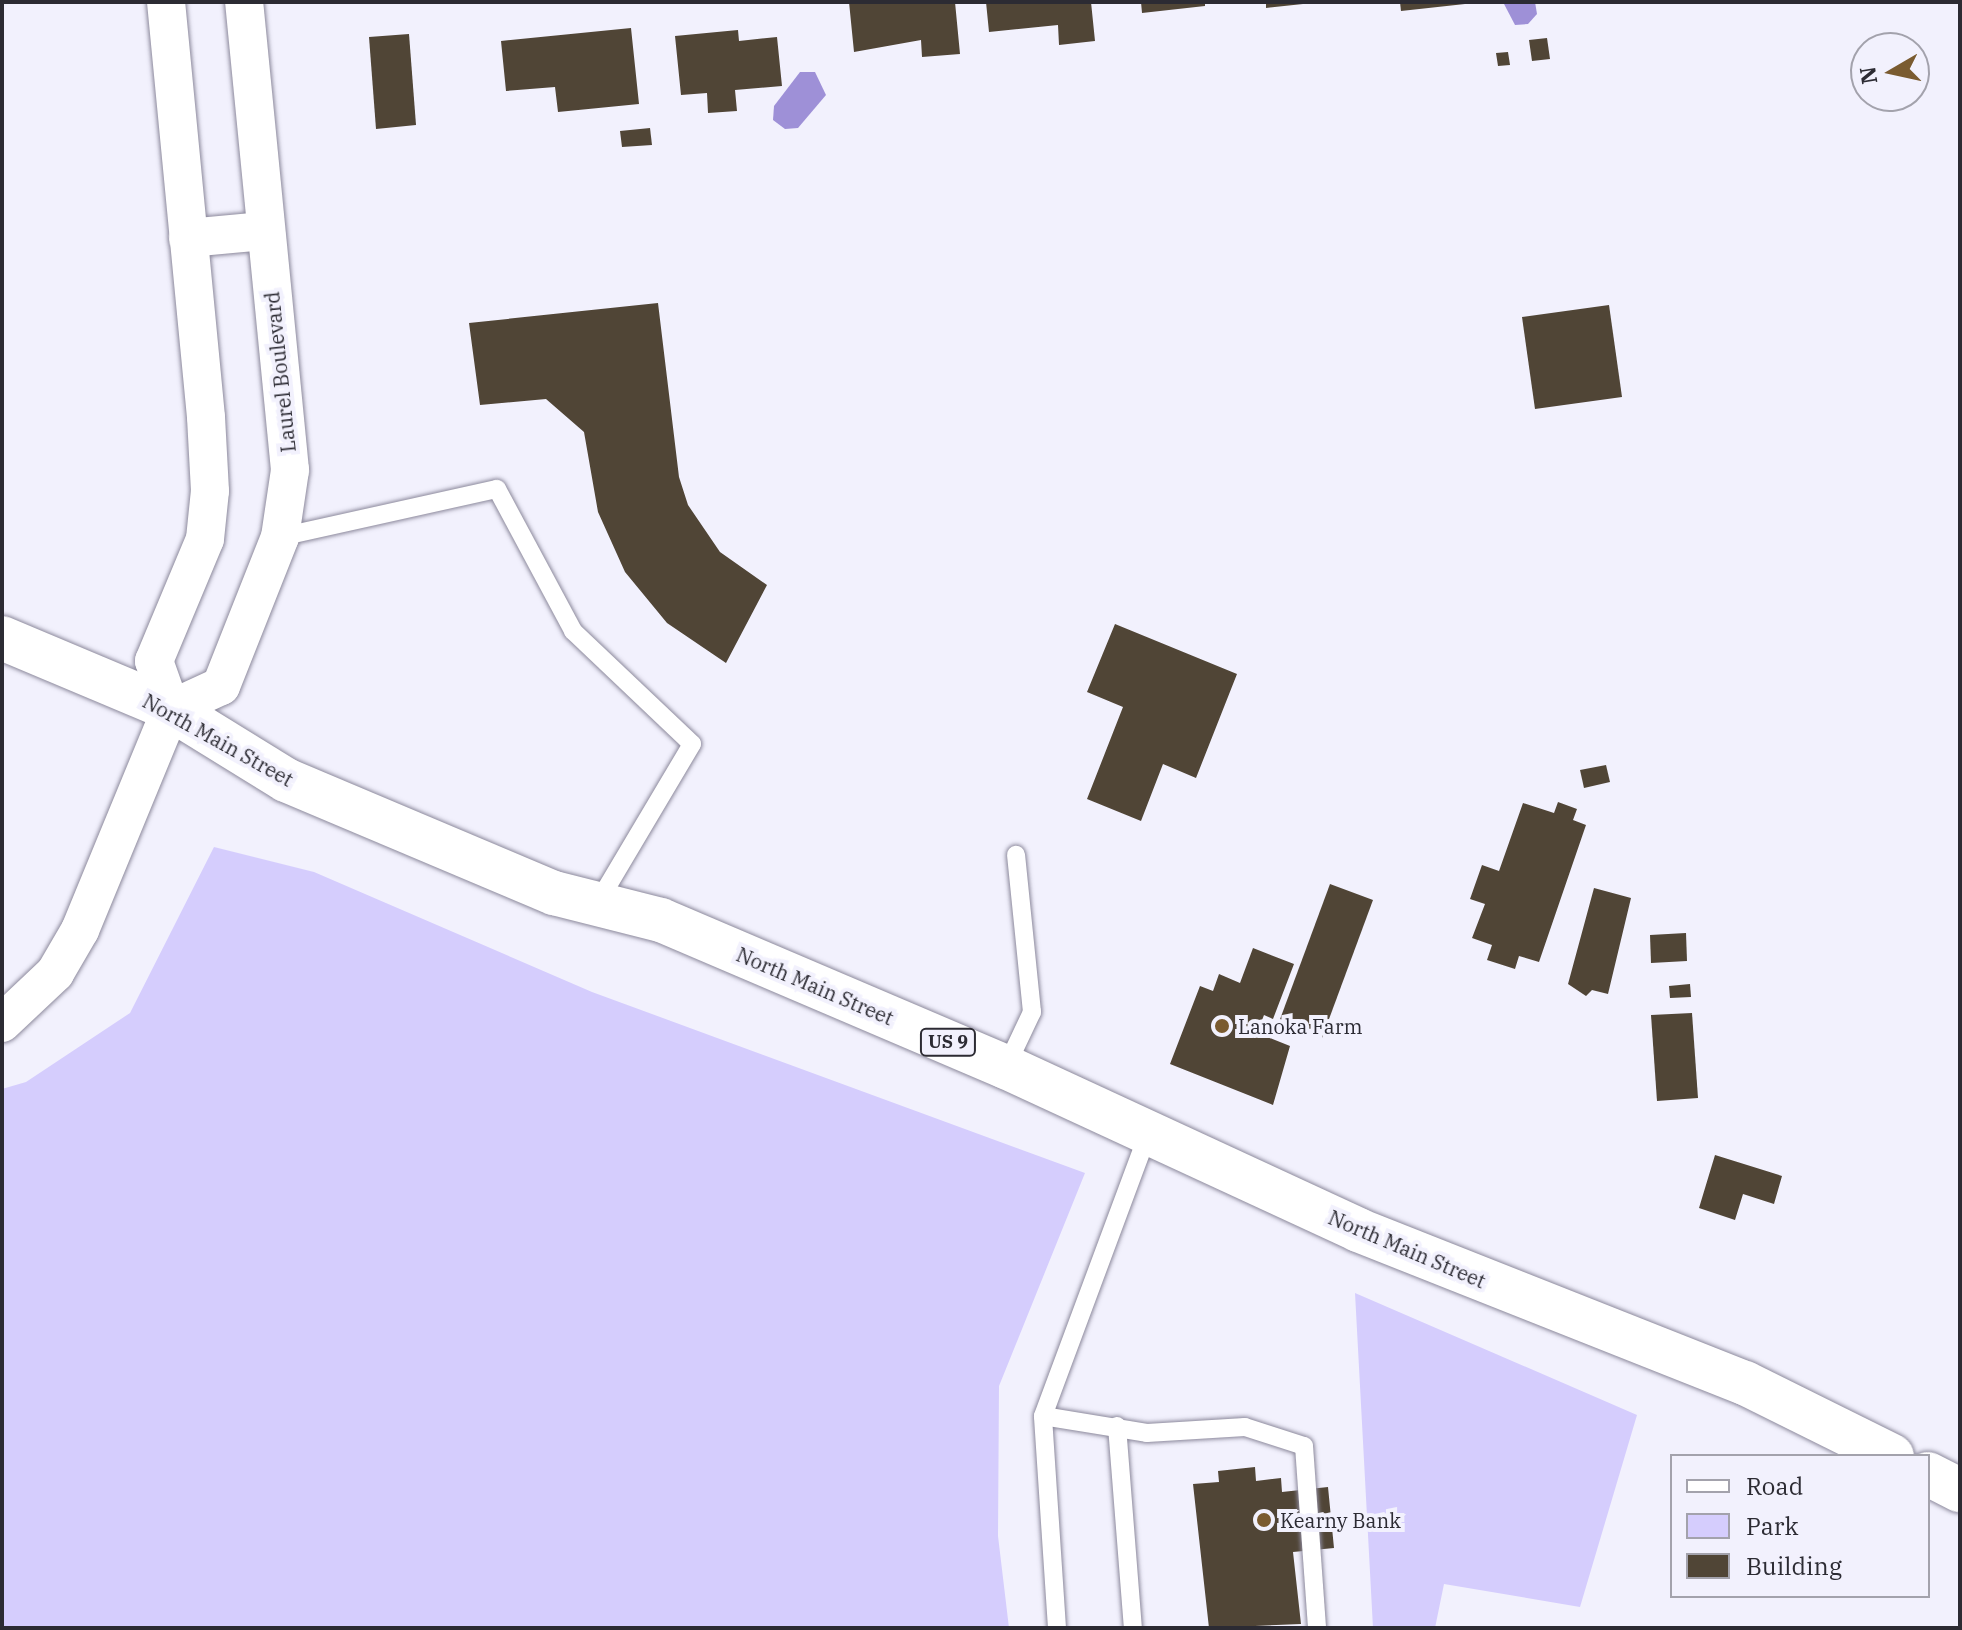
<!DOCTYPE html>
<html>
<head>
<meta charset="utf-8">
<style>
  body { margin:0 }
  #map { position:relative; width:1962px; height:1630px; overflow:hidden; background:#f2f1fd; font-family:"IBM Plex Serif",serif }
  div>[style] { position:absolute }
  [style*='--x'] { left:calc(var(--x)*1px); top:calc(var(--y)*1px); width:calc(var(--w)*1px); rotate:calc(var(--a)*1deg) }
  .green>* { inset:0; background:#d5cdfd }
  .water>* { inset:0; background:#9e90d7 }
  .building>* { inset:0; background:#504536 }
  .roads { filter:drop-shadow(0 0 2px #8c899c) drop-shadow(0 0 2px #8c899c) }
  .lane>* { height:18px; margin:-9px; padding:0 9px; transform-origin:9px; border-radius:9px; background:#fff }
  .street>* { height:38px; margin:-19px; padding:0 19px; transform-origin:19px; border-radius:19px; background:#fff }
  .highway>* { height:44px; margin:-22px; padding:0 22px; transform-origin:22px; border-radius:22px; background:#fff }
  .dots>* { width:22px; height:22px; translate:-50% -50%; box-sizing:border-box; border:4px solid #f2f1fd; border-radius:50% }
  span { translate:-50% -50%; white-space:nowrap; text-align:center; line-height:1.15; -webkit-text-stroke:8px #f2f1fd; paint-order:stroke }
  .shield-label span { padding:2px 6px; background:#f2f1fd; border:2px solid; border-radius:6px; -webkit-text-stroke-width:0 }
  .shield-label { font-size:18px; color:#2c2b33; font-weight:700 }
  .street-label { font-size:20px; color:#2c2b33 }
  .poi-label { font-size:20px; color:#2c2b33 }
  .left { translate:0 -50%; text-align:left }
  .frame { position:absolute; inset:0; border:4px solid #2c2b33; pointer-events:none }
  .legend { position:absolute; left:1670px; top:1454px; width:260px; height:144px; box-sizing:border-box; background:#f2f1fd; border:2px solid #a3a2ac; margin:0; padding:10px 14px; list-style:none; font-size:24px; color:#2c2b33 }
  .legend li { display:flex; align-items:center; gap:16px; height:40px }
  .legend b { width:40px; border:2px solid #a3a2ac }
  .north { position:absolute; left:1850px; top:32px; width:80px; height:80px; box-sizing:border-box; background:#f2f1fd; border:2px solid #a3a2ac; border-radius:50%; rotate:261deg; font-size:22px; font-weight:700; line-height:32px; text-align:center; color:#2c2b33 }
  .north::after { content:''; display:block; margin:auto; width:28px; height:36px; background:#7a5b30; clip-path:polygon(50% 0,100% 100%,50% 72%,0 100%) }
</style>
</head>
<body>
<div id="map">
  <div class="green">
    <i style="clip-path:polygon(214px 847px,314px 872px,592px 992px,1085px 1173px,999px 1386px,998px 1536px,1009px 1628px,2px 1628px,2px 1089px,26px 1082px,130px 1013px)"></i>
    <i style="clip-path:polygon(1355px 1293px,1637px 1415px,1580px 1607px,1444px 1584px,1435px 1628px,1373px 1628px)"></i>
  </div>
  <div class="water">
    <i style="clip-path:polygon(1503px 2px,1535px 2px,1537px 14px,1528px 24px,1515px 25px)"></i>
    <i style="clip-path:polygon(800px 72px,815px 72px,826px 95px,798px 128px,785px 129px,773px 120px,774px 106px)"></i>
  </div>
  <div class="building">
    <i style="clip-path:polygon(849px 2px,955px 2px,960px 54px,922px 57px,921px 40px,854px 52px)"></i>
    <i style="clip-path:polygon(986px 2px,1091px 2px,1095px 41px,1059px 45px,1058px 25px,989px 32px)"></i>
    <i style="clip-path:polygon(1141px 2px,1205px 2px,1205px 6px,1142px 13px)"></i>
    <i style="clip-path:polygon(1266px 2px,1303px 2px,1303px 4px,1266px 8px)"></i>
    <i style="clip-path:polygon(1400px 2px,1465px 2px,1465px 4px,1401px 11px)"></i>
    <i style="clip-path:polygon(631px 28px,639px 104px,558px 112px,555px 87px,506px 91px,501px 41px)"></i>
    <i style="clip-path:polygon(738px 30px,739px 41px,777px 37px,782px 86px,735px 90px,737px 111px,708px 113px,707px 93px,681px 95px,675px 36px)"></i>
    <i style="clip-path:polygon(409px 34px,416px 125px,376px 129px,369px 37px)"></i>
    <i style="clip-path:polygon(1547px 38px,1550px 59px,1532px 61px,1529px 40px)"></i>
    <i style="clip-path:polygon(1508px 52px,1510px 65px,1498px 66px,1496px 53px)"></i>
    <i style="clip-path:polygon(650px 128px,652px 145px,622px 147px,620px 131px)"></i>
    <i style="clip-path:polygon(658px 303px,679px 477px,688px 505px,720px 552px,767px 585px,726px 663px,667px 623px,625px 572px,598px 512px,584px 432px,546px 399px,480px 405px,469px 323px)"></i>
    <i style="clip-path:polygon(1609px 305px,1622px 397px,1535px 409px,1522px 317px)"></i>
    <i style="clip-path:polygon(1115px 624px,1237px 674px,1196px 778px,1163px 764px,1141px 821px,1087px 799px,1123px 707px,1087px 692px)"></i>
    <i style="clip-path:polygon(1606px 765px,1610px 782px,1584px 788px,1580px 770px)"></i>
    <i style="clip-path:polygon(1558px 802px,1577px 809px,1573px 820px,1586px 825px,1539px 962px,1519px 956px,1515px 969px,1487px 960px,1492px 945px,1472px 938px,1485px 904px,1470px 899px,1482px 865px,1499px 871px,1523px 803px,1554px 813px)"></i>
    <i style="clip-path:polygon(1330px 884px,1373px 900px,1322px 1038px,1279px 1022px)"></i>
    <i style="clip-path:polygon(1594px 888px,1631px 898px,1608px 994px,1592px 990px,1586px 996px,1568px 984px)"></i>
    <i style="clip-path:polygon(1686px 933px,1687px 961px,1651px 963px,1650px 935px)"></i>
    <i style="clip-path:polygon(1253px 948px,1294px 964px,1273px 1019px,1264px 1015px,1257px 1033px,1290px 1046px,1273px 1105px,1170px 1064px,1200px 986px,1213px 991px,1219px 974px,1240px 983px)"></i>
    <i style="clip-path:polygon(1690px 984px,1691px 997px,1670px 998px,1669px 986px)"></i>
    <i style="clip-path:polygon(1692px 1013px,1698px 1098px,1657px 1101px,1651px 1015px)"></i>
    <i style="clip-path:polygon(1715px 1155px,1782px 1176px,1774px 1204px,1743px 1194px,1735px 1220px,1699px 1208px)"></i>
    <i style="clip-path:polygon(1255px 1467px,1256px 1481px,1281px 1478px,1282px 1492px,1328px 1487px,1334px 1548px,1293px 1552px,1301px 1624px,1209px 1628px,1193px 1484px,1219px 1482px,1218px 1471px)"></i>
  </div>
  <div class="roads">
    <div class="lane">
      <i style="--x:280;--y:537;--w:222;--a:-12.5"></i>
      <i style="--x:497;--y:489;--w:161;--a:61.8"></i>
      <i style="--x:573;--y:631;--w:164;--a:43.5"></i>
      <i style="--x:692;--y:744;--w:186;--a:120.7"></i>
      <i style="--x:1006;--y:1067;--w:61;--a:-64.7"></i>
      <i style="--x:1032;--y:1012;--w:158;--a:-95.8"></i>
      <i style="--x:1043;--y:1416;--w:105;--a:9.3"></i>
      <i style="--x:1147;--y:1433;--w:98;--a:-3.5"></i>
      <i style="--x:1245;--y:1427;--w:62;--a:17.9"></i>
      <i style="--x:1304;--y:1446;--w:182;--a:85.9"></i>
      <i style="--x:1117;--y:1426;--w:203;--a:85.5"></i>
      <i style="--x:1057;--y:1628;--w:212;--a:-93.8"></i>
      <i style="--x:1043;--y:1416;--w:302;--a:-69.6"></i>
    </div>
    <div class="street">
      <i style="--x:188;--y:238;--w:76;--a:-5.3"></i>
      <i style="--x:171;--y:709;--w:55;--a:-24.7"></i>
      <i style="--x:221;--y:686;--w:160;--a:-68.4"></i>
      <i style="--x:280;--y:537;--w:68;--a:-81.5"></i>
      <i style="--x:290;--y:470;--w:470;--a:-95.6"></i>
      <i style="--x:2;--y:1023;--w:73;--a:-43.3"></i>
      <i style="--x:55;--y:973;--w:50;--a:-59.8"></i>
      <i style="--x:80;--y:930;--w:239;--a:-67.6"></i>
      <i style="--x:171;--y:709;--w:51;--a:-109.5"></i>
      <i style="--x:154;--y:661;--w:132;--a:-67.3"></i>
      <i style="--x:205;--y:539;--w:48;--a:-84.1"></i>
      <i style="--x:210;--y:491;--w:74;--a:-93.1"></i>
      <i style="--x:206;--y:417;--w:417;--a:-95.5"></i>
    </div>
    <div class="highway">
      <i style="--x:2;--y:638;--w:183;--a:22.8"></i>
      <i style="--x:171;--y:709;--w:135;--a:31.7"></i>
      <i style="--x:286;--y:780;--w:291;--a:22.9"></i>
      <i style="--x:554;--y:893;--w:110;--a:14.2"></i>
      <i style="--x:661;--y:920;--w:375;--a:23.1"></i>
      <i style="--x:1006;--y:1067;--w:388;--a:24.8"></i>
      <i style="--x:1358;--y:1230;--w:416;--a:21.6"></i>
      <i style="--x:1745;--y:1383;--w:164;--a:26.4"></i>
      <i style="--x:1928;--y:1474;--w:36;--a:27"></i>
    </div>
  </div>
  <div class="dots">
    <i style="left:1222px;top:1026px;background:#7a5b30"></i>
    <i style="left:1264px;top:1520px;background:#7a5b30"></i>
  </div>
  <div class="shield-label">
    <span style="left:948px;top:1042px">US 9</span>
  </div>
  <div class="street-label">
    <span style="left:280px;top:372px;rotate:-96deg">Laurel Boulevard</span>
    <span style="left:218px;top:740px;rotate:29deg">North Main Street</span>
    <span style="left:815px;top:986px;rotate:23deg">North Main Street</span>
    <span style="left:1407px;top:1249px;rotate:23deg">North Main Street</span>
  </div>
  <div class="poi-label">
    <span class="left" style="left:1238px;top:1026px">Lanoka Farm</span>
    <span class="left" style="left:1280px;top:1520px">Kearny Bank</span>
  </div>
  <div class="frame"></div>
  <ul class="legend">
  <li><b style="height:10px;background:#fff"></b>Road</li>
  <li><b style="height:22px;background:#d5cdfd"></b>Park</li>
  <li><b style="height:22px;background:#504536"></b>Building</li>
  </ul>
  <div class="north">N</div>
</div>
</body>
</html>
